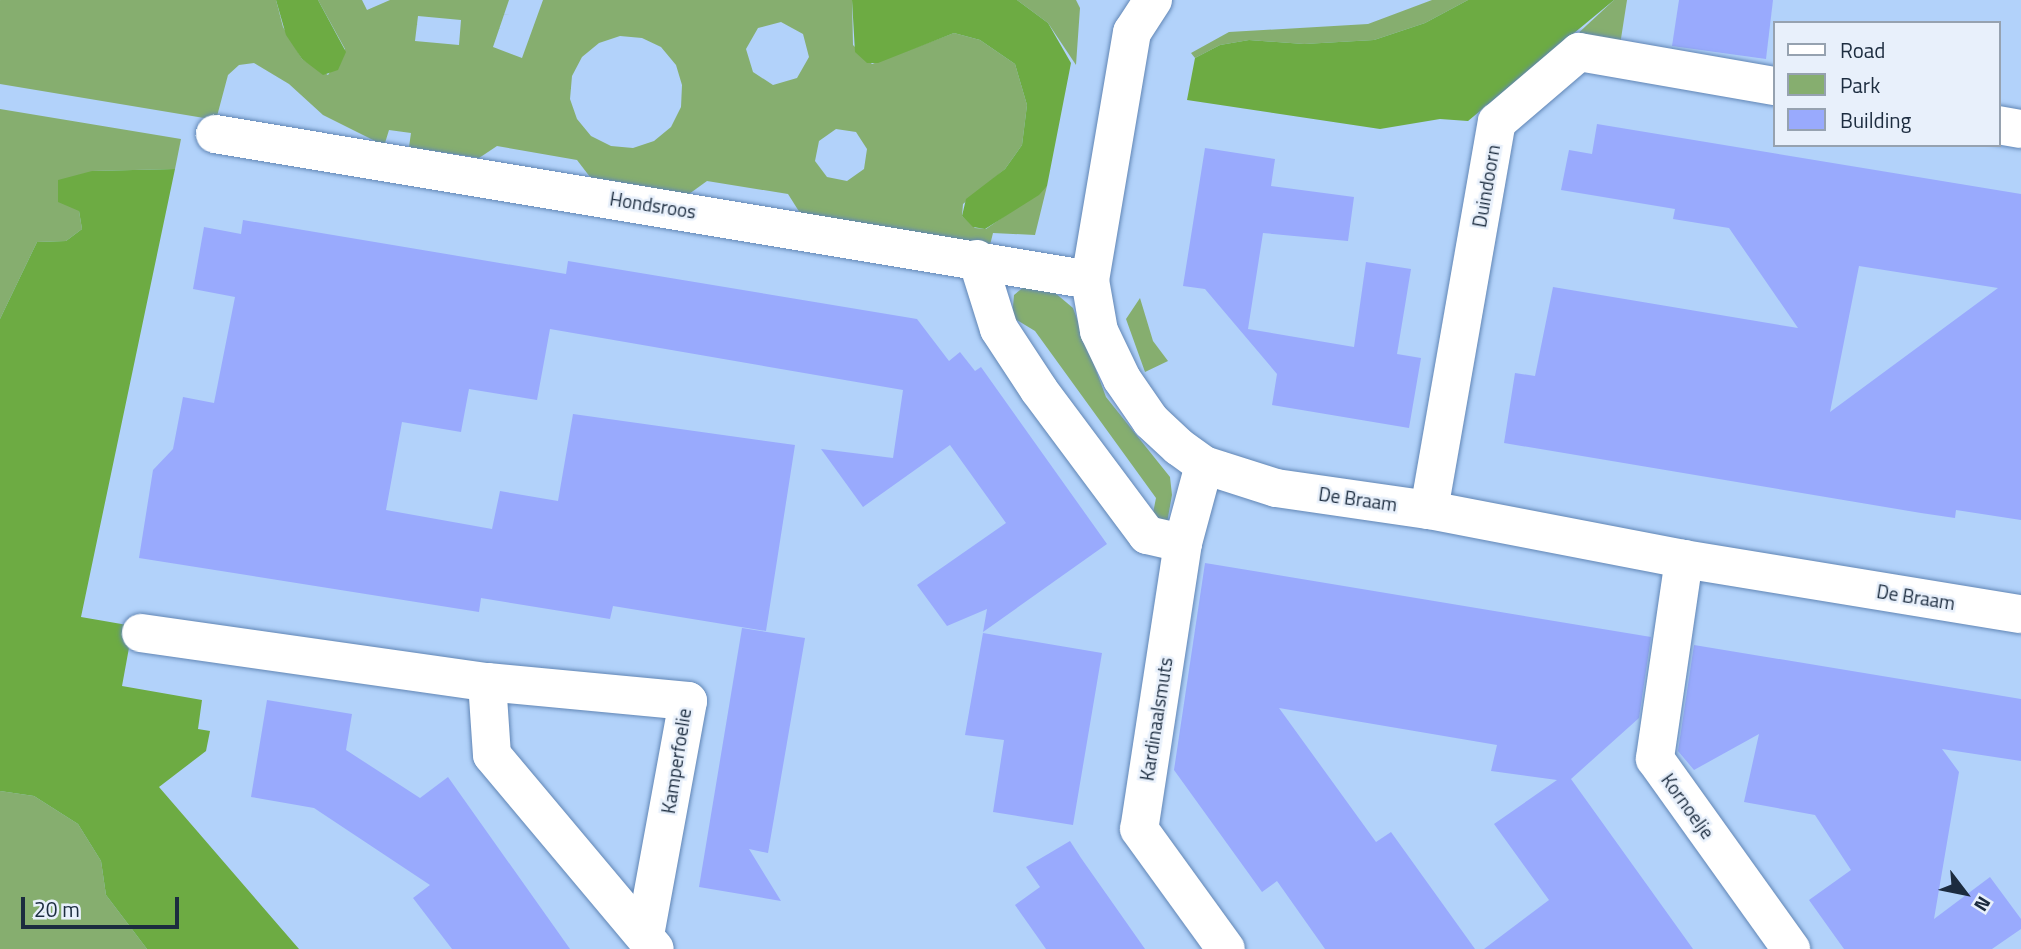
<!DOCTYPE html>
<html>
<head>
<meta charset="utf-8">
<style>
  body { margin:0 }
  #map { position:relative; width:2021px; height:949px; overflow:hidden; background:#b2d2fa; font-family:"Titillium Web",sans-serif }
  div>[style] { position:absolute }
  [style*='--x'] { left:calc(var(--x)*1px); top:calc(var(--y)*1px); width:calc(var(--w)*1px); rotate:calc(var(--a)*1deg) }
  .green>* { inset:0; background:#86ae6f }
  .forest>* { inset:0; background:#6dab43 }
  .building>* { inset:0; background:#99aafd }
  .roads { filter:drop-shadow(0 0 2px #6186b5) drop-shadow(0 0 2px #6186b5) }
  .minor>* { height:38px; margin:-19px; padding:0 19px; transform-origin:19px; border-radius:19px; background:#fff }
  span { translate:-50% -50%; white-space:nowrap; text-align:center; line-height:1.15; -webkit-text-stroke:5px #e8f0fb; paint-order:stroke }
  .street-label { font-size:19px; color:#1c2c3f }
  .legend { position:absolute; left:1773px; top:21px; width:228px; height:126px; box-sizing:border-box; background:#e8f0fb; border:2px solid #96a2b0; margin:0; padding:9px 12px; list-style:none; font-size:21px; color:#1c2c3f }
  .legend li { display:flex; align-items:center; gap:14px; height:35px }
  .legend b { width:35px; border:2px solid #96a2b0 }
  .north { position:absolute; left:1930px; top:858px; width:70px; height:70px; -webkit-text-stroke:5px #e8f0fb; paint-order:stroke; rotate:122deg; font-size:19px; font-weight:700; line-height:28px; text-align:center; color:#1c2c3f }
  .north::after { content:''; display:block; margin:auto; width:24px; height:32px; background:#1c2c3f; clip-path:polygon(50% 0,100% 100%,50% 72%,0 100%) }
  .scale { position:absolute; left:21px; top:897px; width:158px; height:32px; box-sizing:border-box; border:4px solid #1c2c3f; border-top:0; padding-left:9px; font-size:21px; line-height:24px; white-space:nowrap; color:#1c2c3f; -webkit-text-stroke:5px #e8f0fb; paint-order:stroke }
</style>
</head>
<body>
<div id="map">
  <div class="green">
    <i style="clip-path:polygon(evenodd,0 0,276px 0,283px 27px,302px 59px,328px 75px,345px 49px,318px 0,362px 0,367px 10px,390px 0,509px 0,493px 47px,522px 58px,543px 0,852px 0,853px 45px,872px 64px,954px 33px,980px 40px,1015px 64px,1027px 105px,1022px 145px,1005px 169px,963px 204px,962px 216px,975px 228px,986px 229px,1047px 186px,1035px 235px,993px 233px,990px 245px,800px 213px,788px 194px,707px 181px,689px 194px,590px 177px,577px 160px,497px 146px,479px 158px,409px 147px,411px 133px,389px 130px,385px 143px,377px 142px,323px 115px,289px 84px,254px 63px,239px 65px,228px 75px,216px 120px,0 84px,0 0,418px 16px,461px 20px,459px 45px,415px 41px,418px 16px,0 0,781px 22px,803px 34px,809px 57px,797px 78px,773px 85px,753px 72px,746px 49px,758px 28px,781px 22px,0 0,620px 36px,642px 38px,661px 47px,676px 65px,682px 85px,681px 107px,671px 127px,654px 141px,633px 148px,611px 146px,591px 136px,577px 119px,570px 99px,572px 76px,582px 57px,599px 43px,620px 36px,0 0,836px 129px,856px 132px,867px 149px,864px 169px,847px 181px,827px 177px,815px 161px,819px 141px,836px 129px)"></i>
    <i style="clip-path:polygon(1017px 0,1076px 0,1080px 8px,1076px 65px,1048px 23px)"></i>
    <i style="clip-path:polygon(1432px 0,1468px 0,1425px 23px,1374px 40px,1304px 44px,1249px 40px,1220px 45px,1195px 58px,1191px 53px,1229px 32px,1368px 24px)"></i>
    <i style="clip-path:polygon(1614px 0,1627px 0,1620px 45px,1573px 38px)"></i>
    <i style="clip-path:polygon(0 109px,181px 139px,175px 169px,92px 171px,79px 211px,82px 229px,66px 241px,37px 242px,0 319px)"></i>
    <i style="clip-path:polygon(1025px 286px,1054px 292px,1073px 308px,1106px 397px,1170px 477px,1172px 495px,1167px 523px,1152px 518px,1156px 498px,1035px 331px,1012px 317px,1014px 295px)"></i>
    <i style="clip-path:polygon(1140px 298px,1153px 341px,1168px 361px,1145px 372px,1126px 319px)"></i>
    <i style="clip-path:polygon(0 791px,34px 796px,78px 824px,101px 861px,106px 895px,147px 949px,0 949px)"></i>
  </div>
  <div class="forest">
    <i style="clip-path:polygon(276px 0,318px 0,346px 52px,338px 70px,323px 75px,302px 59px,286px 35px)"></i>
    <i style="clip-path:polygon(852px 0,1017px 0,1048px 23px,1071px 63px,1047px 186px,1039px 195px,985px 229px,973px 227px,962px 216px,966px 199px,1005px 169px,1022px 145px,1027px 105px,1015px 64px,980px 40px,954px 33px,878px 63px,867px 63px,855px 52px)"></i>
    <i style="clip-path:polygon(1468px 0,1614px 0,1468px 121px,1440px 119px,1380px 129px,1187px 100px,1195px 58px,1220px 45px,1249px 40px,1304px 44px,1374px 40px,1425px 23px)"></i>
    <i style="clip-path:polygon(175px 169px,81px 617px,133px 626px,122px 686px,202px 700px,198px 729px,210px 731px,206px 751px,159px 787px,299px 949px,147px 949px,106px 895px,101px 861px,78px 824px,34px 796px,0 791px,0 319px,37px 242px,66px 241px,82px 229px,79px 211px,58px 202px,58px 180px,92px 171px)"></i>
  </div>
  <div class="building">
    <i style="clip-path:polygon(1679px 0,1773px 0,1766px 59px,1672px 46px)"></i>
    <i style="clip-path:polygon(evenodd,1597px 124px,2021px 194px,2021px 520px,1956px 510px,1955px 518px,1921px 513px,1504px 443px,1515px 373px,1535px 376px,1553px 287px,1798px 328px,1729px 228px,1673px 219px,1675px 209px,1561px 190px,1569px 150px,1592px 154px,1597px 124px,1859px 266px,1998px 288px,1830px 412px,1836px 382px,1859px 266px)"></i>
    <i style="clip-path:polygon(1205px 148px,1275px 159px,1271px 186px,1354px 197px,1348px 241px,1263px 233px,1248px 329px,1354px 347px,1366px 262px,1411px 269px,1397px 354px,1421px 358px,1409px 428px,1272px 405px,1277px 374px,1205px 289px,1183px 286px)"></i>
    <i style="clip-path:polygon(243px 220px,566px 274px,568px 261px,917px 319px,949px 361px,960px 352px,975px 371px,981px 367px,1107px 544px,983px 632px,987px 609px,947px 626px,917px 585px,1006px 523px,950px 445px,863px 507px,821px 449px,893px 458px,903px 390px,550px 329px,537px 400px,469px 389px,461px 432px,402px 422px,386px 510px,492px 529px,500px 491px,558px 501px,573px 414px,795px 445px,766px 631px,613px 606px,610px 619px,481px 598px,479px 612px,139px 558px,153px 470px,173px 449px,183px 397px,214px 403px,235px 297px,193px 289px,204px 227px,241px 234px)"></i>
    <i style="clip-path:polygon(1205px 563px,1651px 637px,1639px 718px,1571px 779px,1693px 949px,1484px 949px,1549px 900px,1494px 824px,1557px 780px,1491px 771px,1497px 745px,1279px 708px,1376px 842px,1391px 832px,1475px 949px,1325px 949px,1277px 881px,1262px 892px,1174px 770px)"></i>
    <i style="clip-path:polygon(742px 628px,805px 638px,768px 853px,749px 849px,781px 901px,699px 887px)"></i>
    <i style="clip-path:polygon(983px 633px,1102px 653px,1073px 825px,993px 812px,1004px 740px,965px 735px)"></i>
    <i style="clip-path:polygon(1694px 645px,2021px 699px,2021px 761px,1942px 749px,1959px 772px,1934px 919px,1990px 877px,2021px 919px,2021px 929px,1992px 949px,1844px 949px,1809px 900px,1851px 870px,1815px 815px,1744px 802px,1759px 734px,1694px 770px,1678px 751px)"></i>
    <i style="clip-path:polygon(267px 700px,352px 714px,346px 750px,420px 798px,448px 777px,570px 949px,452px 949px,413px 898px,430px 885px,314px 808px,251px 797px)"></i>
    <i style="clip-path:polygon(1070px 841px,1081px 858px,1145px 949px,1046px 949px,1015px 905px,1040px 887px,1026px 867px)"></i>
  </div>
  <div class="roads">
    <div class="minor">
      <i style="--x:1153;--y:0;--w:38;--a:123"></i>
      <i style="--x:1132;--y:32;--w:252;--a:99.6"></i>
      <i style="--x:1090;--y:280;--w:52;--a:80"></i>
      <i style="--x:1099;--y:331;--w:53;--a:64.4"></i>
      <i style="--x:1122;--y:379;--w:51;--a:55.4"></i>
      <i style="--x:1151;--y:421;--w:38;--a:43"></i>
      <i style="--x:1179;--y:447;--w:31;--a:36"></i>
      <i style="--x:1204;--y:465;--w:76;--a:17.7"></i>
      <i style="--x:1276;--y:488;--w:155;--a:8.2"></i>
      <i style="--x:1429;--y:510;--w:260;--a:10.9"></i>
      <i style="--x:1684;--y:559;--w:341;--a:9.3"></i>
      <i style="--x:1998;--y:125;--w:23;--a:10"></i>
      <i style="--x:215;--y:134;--w:887;--a:9.47"></i>
      <i style="--x:977;--y:259;--w:73;--a:72.6"></i>
      <i style="--x:999;--y:329;--w:73;--a:56.7"></i>
      <i style="--x:1039;--y:390;--w:181;--a:53.3"></i>
      <i style="--x:1147;--y:535;--w:37;--a:13"></i>
      <i style="--x:1204;--y:465;--w:81;--a:105.1"></i>
      <i style="--x:1183;--y:543;--w:289;--a:98.7"></i>
      <i style="--x:1139;--y:829;--w:148;--a:54.1"></i>
      <i style="--x:1429;--y:510;--w:394;--a:-80.1"></i>
      <i style="--x:1497;--y:122;--w:108;--a:-40.5"></i>
      <i style="--x:1579;--y:52;--w:198;--a:9.9"></i>
      <i style="--x:1684;--y:559;--w:202;--a:98.3"></i>
      <i style="--x:1655;--y:759;--w:234;--a:54.4"></i>
      <i style="--x:141;--y:633;--w:349;--a:8.1"></i>
      <i style="--x:487;--y:682;--w:202;--a:5.4"></i>
      <i style="--x:688;--y:701;--w:238;--a:100.4"></i>
      <i style="--x:487;--y:682;--w:73;--a:86.1"></i>
      <i style="--x:492;--y:755;--w:253;--a:50"></i>
    </div>
  </div>
  <div class="street-label">
    <span style="left:1486px;top:186px;rotate:-80deg">Duindoorn</span>
    <span style="left:653px;top:205px;rotate:9deg">Hondsroos</span>
    <span style="left:1358px;top:499px;rotate:8deg">De Braam</span>
    <span style="left:1916px;top:597px;rotate:9deg">De Braam</span>
    <span style="left:1156px;top:719px;rotate:-81deg">Kardinaalsmuts</span>
    <span style="left:676px;top:761px;rotate:-81deg">Kamperfoelie</span>
    <span style="left:1688px;top:806px;rotate:54deg">Kornoelje</span>
  </div>
  <ul class="legend">
  <li><b style="height:9px;background:#fff"></b>Road</li>
  <li><b style="height:19px;background:#86ae6f"></b>Park</li>
  <li><b style="height:19px;background:#99aafd"></b>Building</li>
  </ul>
  <div class="north">N</div>
  <div class="scale">20 m</div>
</div>
</body>
</html>
